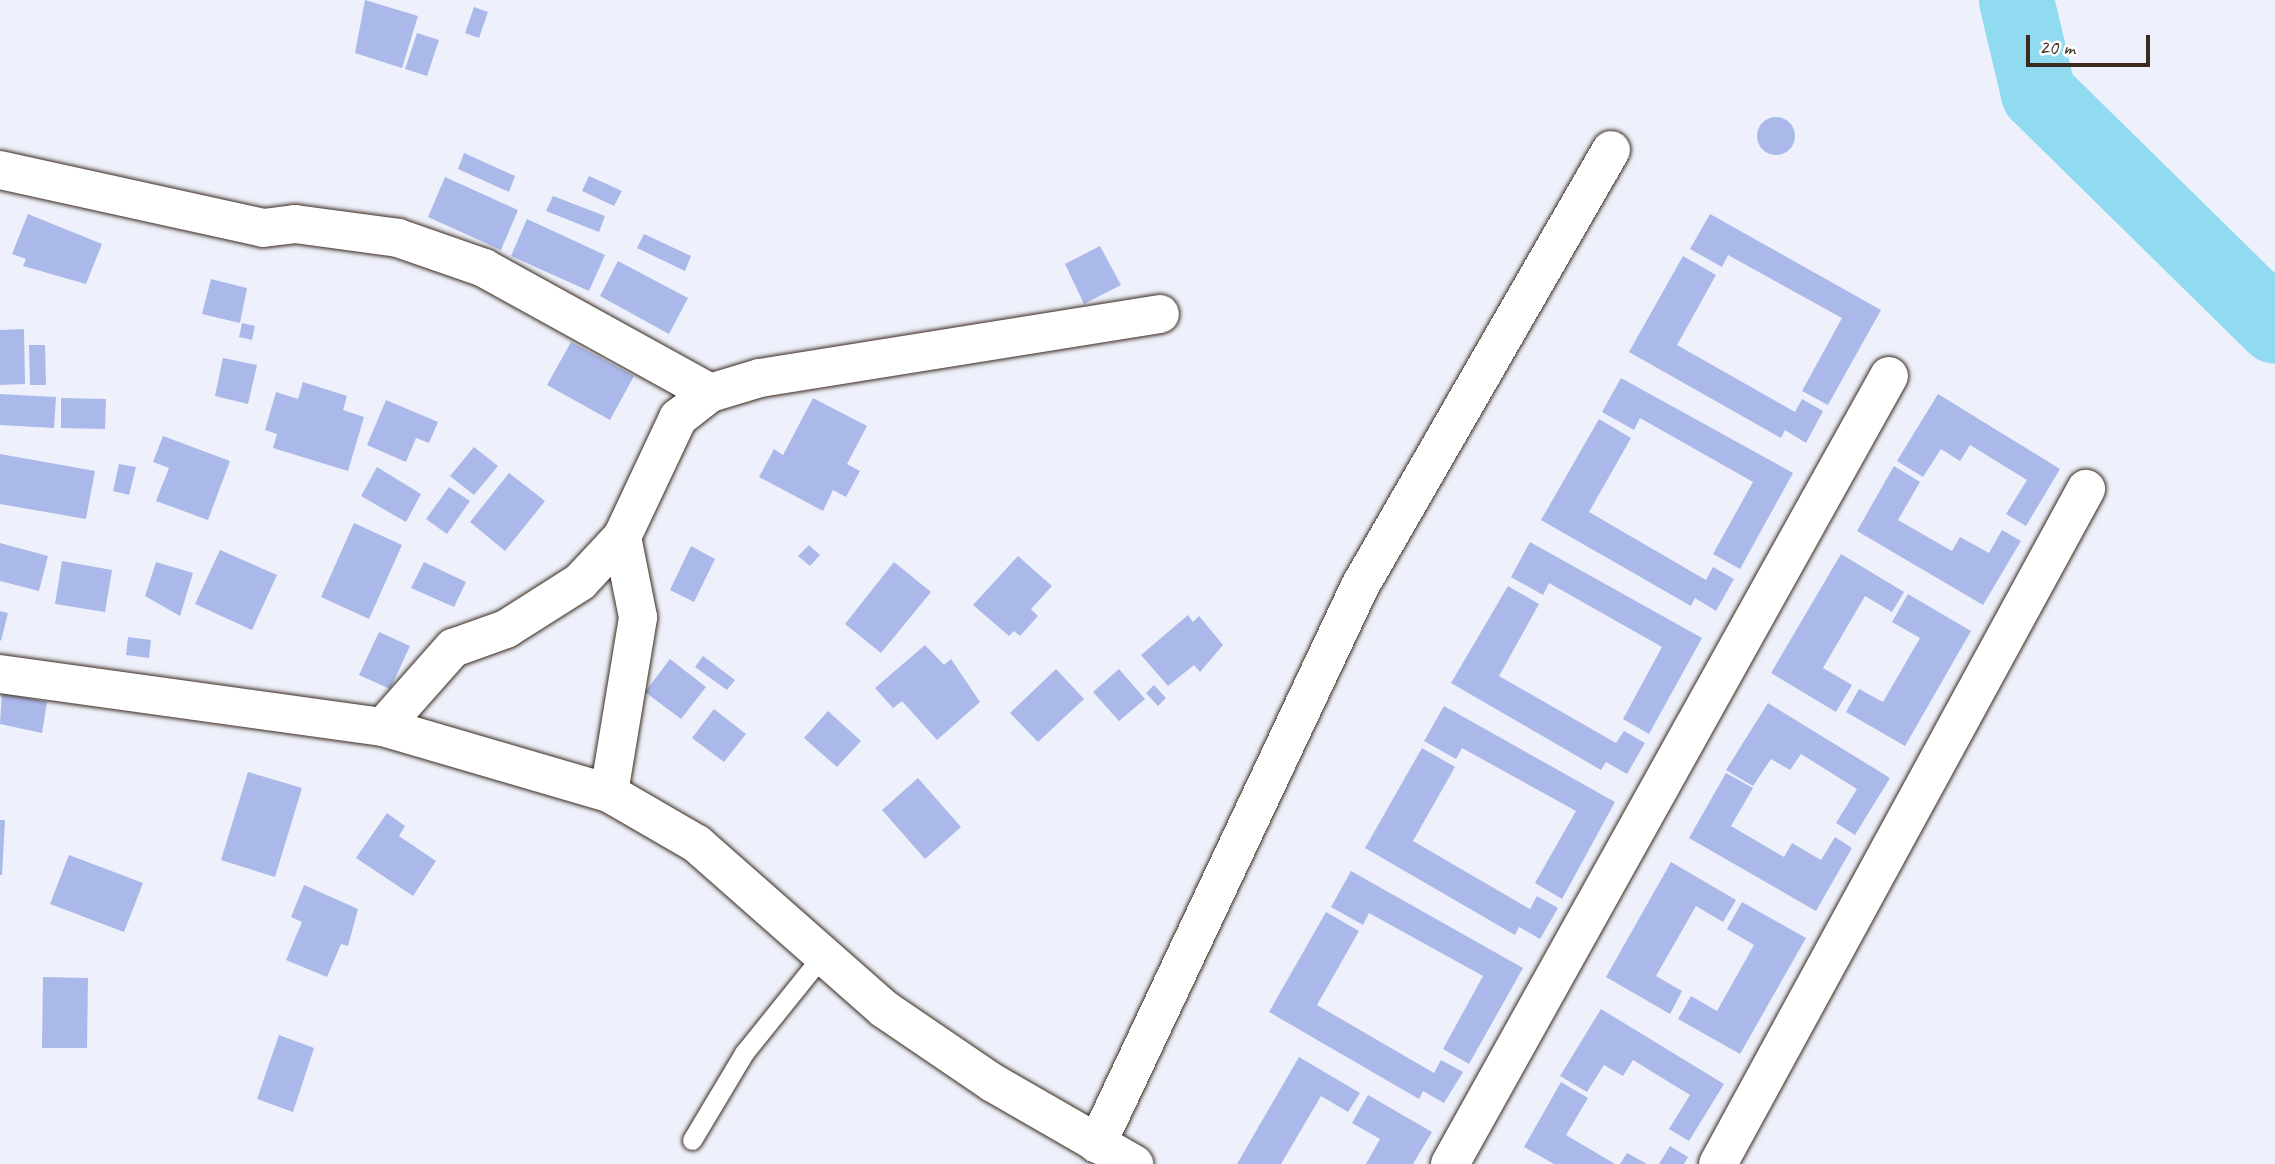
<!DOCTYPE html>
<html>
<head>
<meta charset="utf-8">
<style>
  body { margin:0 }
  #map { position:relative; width:2275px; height:1164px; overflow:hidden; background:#eef1fb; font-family:Caveat,sans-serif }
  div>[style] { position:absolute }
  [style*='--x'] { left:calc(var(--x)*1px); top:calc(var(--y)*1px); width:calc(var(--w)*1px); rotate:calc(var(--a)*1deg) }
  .river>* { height:75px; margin:-37.5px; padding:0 37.5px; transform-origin:37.5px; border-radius:37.5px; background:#90dbf0 }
  .building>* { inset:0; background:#aab9e9 }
  .round { border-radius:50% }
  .roads { filter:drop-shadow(0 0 2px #3b2a1e) drop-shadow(0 0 2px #3b2a1e) }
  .lane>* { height:19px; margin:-9.5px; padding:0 9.5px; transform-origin:9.5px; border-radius:9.5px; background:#fff }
  .street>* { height:38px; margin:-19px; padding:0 19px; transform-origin:19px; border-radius:19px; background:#fff }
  span { translate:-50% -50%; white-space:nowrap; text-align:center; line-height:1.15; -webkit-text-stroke:6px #fff; paint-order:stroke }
  .scale { position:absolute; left:2026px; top:35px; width:124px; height:32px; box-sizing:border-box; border:4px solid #3b2a1e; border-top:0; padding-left:9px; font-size:21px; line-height:24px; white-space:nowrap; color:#3b2a1e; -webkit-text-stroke:5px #fff; paint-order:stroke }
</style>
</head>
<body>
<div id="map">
  <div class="river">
    <i style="--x:2016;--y:0;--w:96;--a:76.7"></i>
    <i style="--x:2038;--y:93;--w:332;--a:44.5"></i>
  </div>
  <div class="building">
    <i style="clip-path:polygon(365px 0,418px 16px,402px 68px,355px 53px)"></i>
    <i style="clip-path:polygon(474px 7px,488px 12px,479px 38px,465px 33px)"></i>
    <i style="clip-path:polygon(417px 33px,439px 40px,427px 76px,405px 69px)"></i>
    <i class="round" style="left:1757px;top:117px;width:38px;height:38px"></i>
    <i style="clip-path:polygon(464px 153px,515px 176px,509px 192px,458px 169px)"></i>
    <i style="clip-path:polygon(589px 176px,622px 191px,614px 206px,582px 191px)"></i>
    <i style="clip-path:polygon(445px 177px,518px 210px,501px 250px,428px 217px)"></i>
    <i style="clip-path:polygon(553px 196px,605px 216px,599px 232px,546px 211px)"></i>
    <i style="clip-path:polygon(28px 214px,102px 244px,86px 284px,23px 266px,26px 259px,12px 254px)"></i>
    <i style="clip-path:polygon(1710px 214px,1881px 310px,1828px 405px,1802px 391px,1842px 318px,1728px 255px,1722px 267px,1690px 249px)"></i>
    <i style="clip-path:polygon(527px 219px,605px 255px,589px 291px,511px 256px)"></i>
    <i style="clip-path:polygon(644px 234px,691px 256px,685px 271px,637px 248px)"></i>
    <i style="clip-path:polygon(1100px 246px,1121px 285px,1084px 304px,1065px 264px)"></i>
    <i style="clip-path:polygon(1683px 256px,1716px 275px,1677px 345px,1795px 412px,1802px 399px,1823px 411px,1806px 443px,1785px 430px,1781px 438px,1629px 352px)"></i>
    <i style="clip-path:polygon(618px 261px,688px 298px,669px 334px,600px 296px)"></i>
    <i style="clip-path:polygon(211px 279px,247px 288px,240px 323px,202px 314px)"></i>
    <i style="clip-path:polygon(242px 323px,255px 326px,252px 340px,239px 337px)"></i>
    <i style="clip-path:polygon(24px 329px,25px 384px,0 385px,0 330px)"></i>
    <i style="clip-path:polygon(571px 342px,634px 376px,610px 420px,547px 385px)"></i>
    <i style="clip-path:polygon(29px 345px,45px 345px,46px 385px,30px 385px)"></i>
    <i style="clip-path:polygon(223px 358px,257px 365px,248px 404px,215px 396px)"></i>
    <i style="clip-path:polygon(1621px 378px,1793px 473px,1740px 569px,1713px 554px,1753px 482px,1640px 418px,1634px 430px,1602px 412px)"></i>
    <i style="clip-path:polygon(303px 382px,347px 396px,343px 410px,364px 417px,348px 471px,273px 448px,277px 434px,265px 430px,276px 392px,298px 399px)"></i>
    <i style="clip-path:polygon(0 394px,56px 397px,54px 428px,0 425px)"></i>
    <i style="clip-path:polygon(1938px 394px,2060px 469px,2026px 526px,2006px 514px,2027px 480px,1970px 445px,1960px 461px,1941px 449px,1923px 477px,1897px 461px)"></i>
    <i style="clip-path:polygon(61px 398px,106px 399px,105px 429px,61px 428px)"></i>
    <i style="clip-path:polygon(813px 398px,867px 426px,847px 464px,860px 471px,846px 497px,833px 490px,823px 511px,759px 477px,774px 449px,783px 455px)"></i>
    <i style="clip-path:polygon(386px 400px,438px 422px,429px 443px,416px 438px,406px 462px,367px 445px)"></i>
    <i style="clip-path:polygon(1599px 419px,1631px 438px,1589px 512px,1706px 580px,1713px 567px,1734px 579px,1716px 611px,1695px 598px,1691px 606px,1541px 520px)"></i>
    <i style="clip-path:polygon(163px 436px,230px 461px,208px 520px,156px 501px,169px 468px,153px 462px)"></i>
    <i style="clip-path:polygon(474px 447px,498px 466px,474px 495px,450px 476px)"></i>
    <i style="clip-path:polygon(0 454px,95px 471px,86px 519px,0 504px)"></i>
    <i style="clip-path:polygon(119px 464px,136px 467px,129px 495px,113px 491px)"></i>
    <i style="clip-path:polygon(1894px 466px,1920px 482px,1898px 520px,1952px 551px,1960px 537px,1989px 553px,2002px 530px,2021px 541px,1983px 605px,1857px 531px)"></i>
    <i style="clip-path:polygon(377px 467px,421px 494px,406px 522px,361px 496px)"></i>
    <i style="clip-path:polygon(509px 473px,545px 501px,505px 551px,470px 522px)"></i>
    <i style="clip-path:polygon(449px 487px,470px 501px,447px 534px,426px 519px)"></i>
    <i style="clip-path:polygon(354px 523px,402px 545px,369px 619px,321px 597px)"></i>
    <i style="clip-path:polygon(1530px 542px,1702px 638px,1649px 734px,1623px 719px,1662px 647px,1549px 583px,1543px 595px,1511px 577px)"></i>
    <i style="clip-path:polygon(0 543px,48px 556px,39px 591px,0 581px)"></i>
    <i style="clip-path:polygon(809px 545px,820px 555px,810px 566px,798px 556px)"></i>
    <i style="clip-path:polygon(691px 546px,715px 559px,694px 602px,670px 590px)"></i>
    <i style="clip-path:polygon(220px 550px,277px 575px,252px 630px,195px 604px)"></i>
    <i style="clip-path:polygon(1841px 554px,1904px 592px,1892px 612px,1865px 596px,1823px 668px,1852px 685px,1836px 712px,1771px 673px)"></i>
    <i style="clip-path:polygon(1018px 556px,1052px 586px,1031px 609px,1038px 616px,1020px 636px,1014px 631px,1009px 636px,973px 605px)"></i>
    <i style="clip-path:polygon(62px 561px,112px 570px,105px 612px,55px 604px)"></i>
    <i style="clip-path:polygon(156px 562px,193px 573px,180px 616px,145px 596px)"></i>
    <i style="clip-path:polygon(424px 562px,466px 582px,454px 607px,411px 588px)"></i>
    <i style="clip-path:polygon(894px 562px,931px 592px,881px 653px,845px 624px)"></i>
    <i style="clip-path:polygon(1508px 586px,1539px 604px,1499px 676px,1616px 743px,1624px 731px,1645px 743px,1627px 774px,1606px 762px,1601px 770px,1451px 683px)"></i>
    <i style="clip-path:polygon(1908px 594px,1971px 631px,1905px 746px,1846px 712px,1859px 689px,1883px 702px,1920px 638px,1892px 622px)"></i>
    <i style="clip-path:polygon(0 611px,8px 613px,1px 641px,0 640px)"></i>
    <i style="clip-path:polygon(1188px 615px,1193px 622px,1199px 616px,1223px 645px,1200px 672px,1194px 665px,1168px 686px,1141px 655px)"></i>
    <i style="clip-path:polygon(379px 632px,410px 646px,390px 689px,359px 675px)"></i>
    <i style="clip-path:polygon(128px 637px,151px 640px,149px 658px,126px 655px)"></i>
    <i style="clip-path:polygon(925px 645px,944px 665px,951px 659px,980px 702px,937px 740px,902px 701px,893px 708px,875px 688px)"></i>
    <i style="clip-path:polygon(703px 656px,735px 680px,727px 690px,695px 667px)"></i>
    <i style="clip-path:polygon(670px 659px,706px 687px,681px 719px,645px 692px)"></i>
    <i style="clip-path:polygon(1056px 669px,1084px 699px,1038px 742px,1010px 713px)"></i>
    <i style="clip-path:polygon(1119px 669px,1145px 699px,1119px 721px,1093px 692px)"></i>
    <i style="clip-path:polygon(1154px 685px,1166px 698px,1158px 706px,1146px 693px)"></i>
    <i style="clip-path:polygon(2px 693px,47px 702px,42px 733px,0 724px)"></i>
    <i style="clip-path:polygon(1768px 703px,1890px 778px,1855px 835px,1836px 823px,1857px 789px,1801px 754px,1790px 770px,1771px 759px,1753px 786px,1726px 770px)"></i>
    <i style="clip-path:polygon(1444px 706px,1615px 802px,1562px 899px,1535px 883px,1576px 811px,1462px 748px,1456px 759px,1424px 741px)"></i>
    <i style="clip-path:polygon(714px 709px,746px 734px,724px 762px,692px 738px)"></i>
    <i style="clip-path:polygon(828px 711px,861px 741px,837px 767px,804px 738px)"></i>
    <i style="clip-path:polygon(1422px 748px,1455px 767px,1413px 841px,1530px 909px,1537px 896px,1558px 908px,1540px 939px,1519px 927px,1515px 935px,1365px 848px)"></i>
    <i style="clip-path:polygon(248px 772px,302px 788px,275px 877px,221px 860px)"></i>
    <i style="clip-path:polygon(1726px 773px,1753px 788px,1731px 826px,1784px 857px,1792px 843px,1821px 860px,1835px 837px,1852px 848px,1816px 911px,1689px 838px)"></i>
    <i style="clip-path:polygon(918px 778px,961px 827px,925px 859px,882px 810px)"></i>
    <i style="clip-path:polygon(387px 813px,405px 826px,399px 836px,436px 861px,413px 896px,356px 858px)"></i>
    <i style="clip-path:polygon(0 820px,5px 820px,2px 875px,0 875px)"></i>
    <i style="clip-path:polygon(69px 855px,143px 883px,124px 932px,50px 904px)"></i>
    <i style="clip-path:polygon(1671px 862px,1736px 900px,1723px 922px,1696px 906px,1656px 976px,1682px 991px,1670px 1014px,1606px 977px)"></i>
    <i style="clip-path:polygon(1351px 871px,1523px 968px,1469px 1064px,1443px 1049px,1483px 976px,1369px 913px,1363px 925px,1331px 907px)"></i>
    <i style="clip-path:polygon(304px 885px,358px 909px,348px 946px,341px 944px,327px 977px,286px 960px,302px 922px,291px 917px)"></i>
    <i style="clip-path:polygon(1742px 902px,1806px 938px,1740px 1054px,1678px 1019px,1691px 996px,1717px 1011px,1754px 945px,1727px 929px)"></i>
    <i style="clip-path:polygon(1326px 912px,1359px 931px,1317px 1005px,1434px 1073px,1441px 1060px,1463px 1072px,1444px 1103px,1423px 1091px,1419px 1099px,1269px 1012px)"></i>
    <i style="clip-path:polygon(43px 977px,88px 978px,87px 1048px,42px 1048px)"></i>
    <i style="clip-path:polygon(1601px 1009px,1724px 1084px,1689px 1141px,1669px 1129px,1690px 1095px,1633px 1060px,1623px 1076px,1604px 1065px,1587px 1092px,1560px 1076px)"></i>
    <i style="clip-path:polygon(279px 1035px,314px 1048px,293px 1112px,257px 1099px)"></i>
    <i style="clip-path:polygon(1299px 1057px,1360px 1093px,1348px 1112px,1321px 1096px,1281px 1164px,1237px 1164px)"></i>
    <i style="clip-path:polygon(1561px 1082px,1588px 1098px,1566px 1135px,1615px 1164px,1554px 1164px,1524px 1147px)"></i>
    <i style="clip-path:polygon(1368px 1095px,1432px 1132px,1413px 1164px,1366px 1164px,1380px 1139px,1352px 1123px)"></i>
    <i style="clip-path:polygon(1670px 1146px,1688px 1157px,1684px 1164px,1659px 1164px)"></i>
    <i style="clip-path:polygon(1627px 1153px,1647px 1164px,1620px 1164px)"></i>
  </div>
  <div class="roads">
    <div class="lane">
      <i style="--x:692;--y:1140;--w:101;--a:-59.1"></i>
      <i style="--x:744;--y:1053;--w:124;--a:-51.2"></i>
    </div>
    <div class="street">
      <i style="--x:0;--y:170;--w:269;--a:12.4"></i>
      <i style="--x:263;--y:228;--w:32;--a:-7"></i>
      <i style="--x:295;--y:224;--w:104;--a:7.7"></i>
      <i style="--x:398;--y:238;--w:91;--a:19.2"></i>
      <i style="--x:484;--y:268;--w:258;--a:28.9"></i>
      <i style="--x:0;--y:674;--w:387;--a:7.9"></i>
      <i style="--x:383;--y:727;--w:235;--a:16.3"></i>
      <i style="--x:609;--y:793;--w:102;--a:30.1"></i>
      <i style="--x:697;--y:844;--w:249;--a:41.4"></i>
      <i style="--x:884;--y:1009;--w:132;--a:34.2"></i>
      <i style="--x:993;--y:1083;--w:163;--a:29.9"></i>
      <i style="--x:383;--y:727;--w:106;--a:-48.5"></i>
      <i style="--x:453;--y:648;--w:56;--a:-19.7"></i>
      <i style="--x:506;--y:629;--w:88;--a:-32.4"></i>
      <i style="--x:580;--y:582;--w:62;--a:-47"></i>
      <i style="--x:622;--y:537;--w:132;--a:-64.8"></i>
      <i style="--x:678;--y:418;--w:41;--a:-38"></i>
      <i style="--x:710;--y:393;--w:52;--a:-16.7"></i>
      <i style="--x:760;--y:378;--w:405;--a:-9.1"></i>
      <i style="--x:609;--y:793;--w:178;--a:-80.6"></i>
      <i style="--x:638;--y:617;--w:82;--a:-101.3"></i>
      <i style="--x:1097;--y:1144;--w:617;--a:-64.76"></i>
      <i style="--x:1360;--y:586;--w:503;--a:-60.07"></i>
      <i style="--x:1450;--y:1164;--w:902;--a:-60.88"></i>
      <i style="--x:1718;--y:1164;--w:769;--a:-61.4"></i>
    </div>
  </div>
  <div class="scale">20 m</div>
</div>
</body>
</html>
